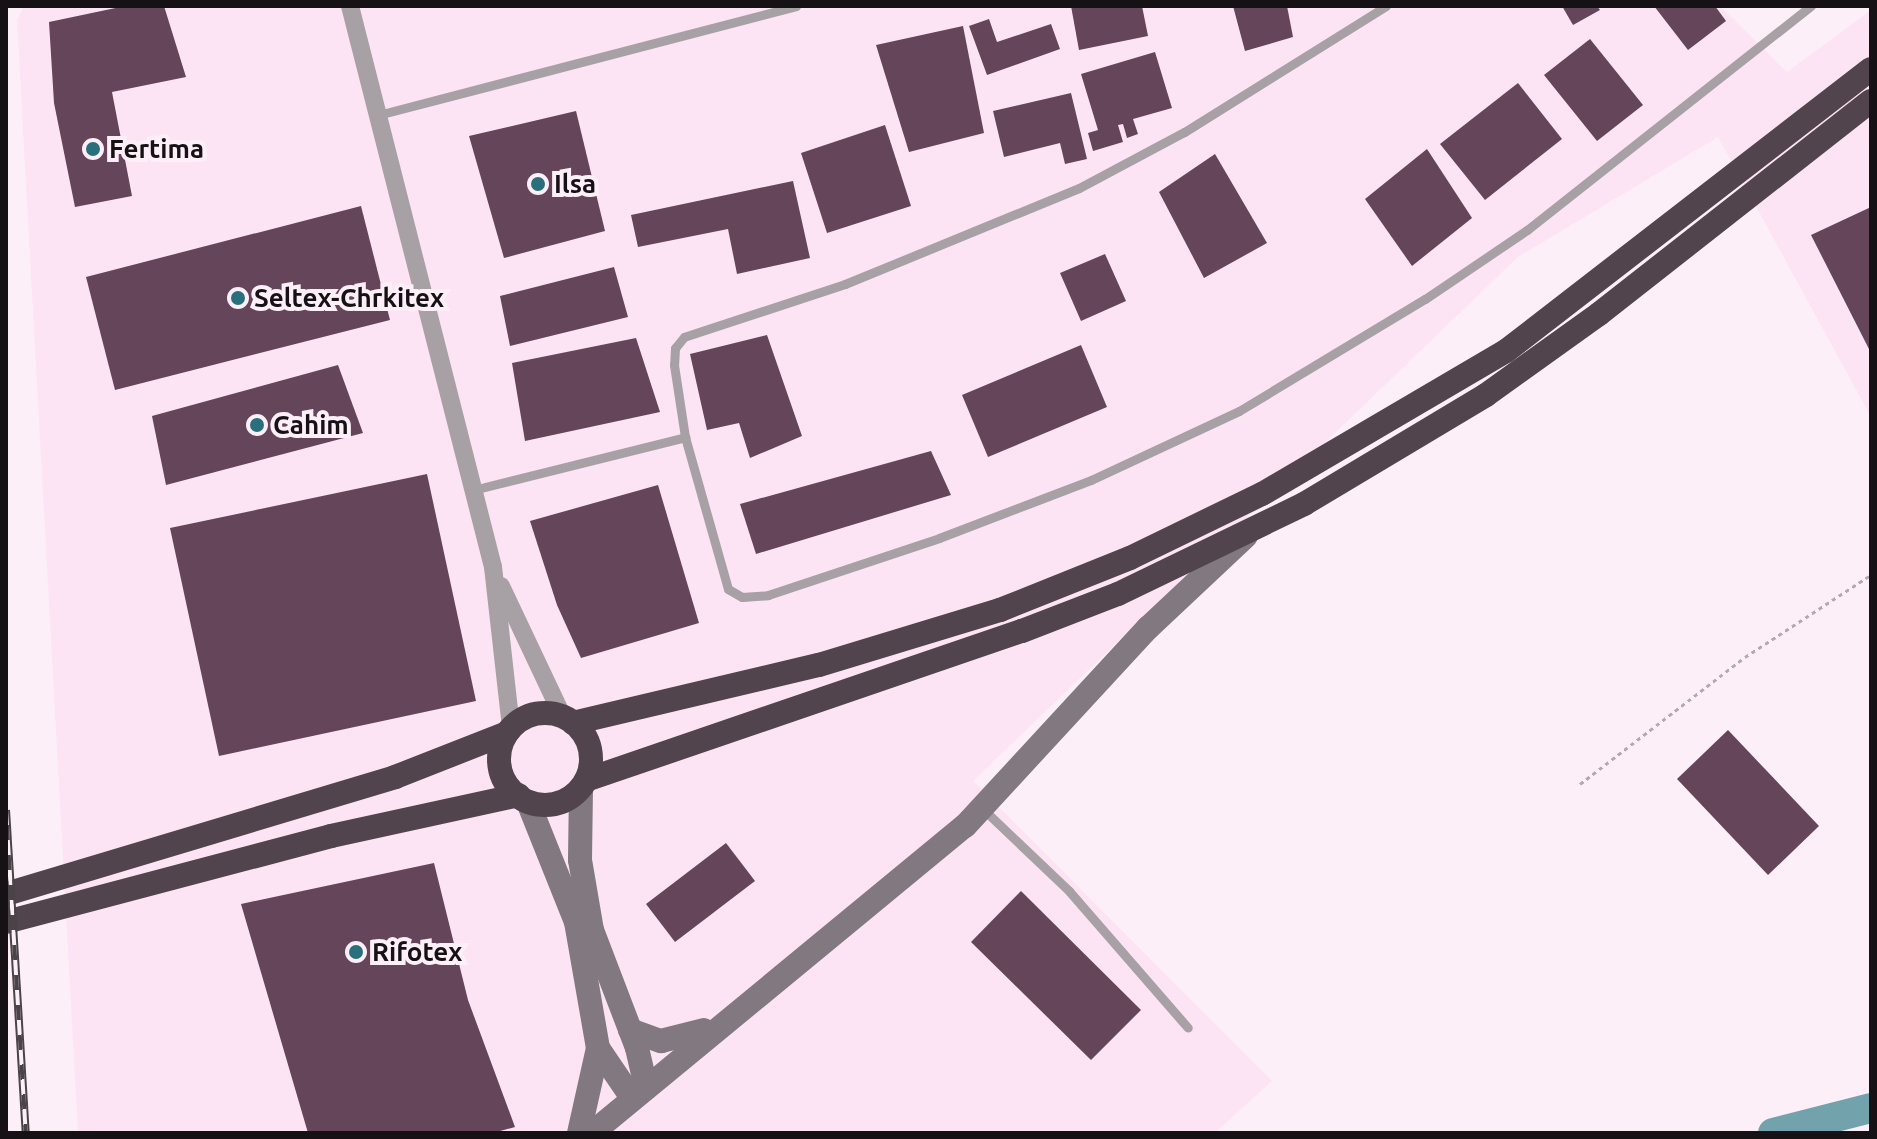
<!DOCTYPE html>
<html>
<head>
<meta charset="utf-8">
<style>
  body { margin:0 }
  #map { position:relative; width:1877px; height:1139px; overflow:hidden; background:#fdeff8; font-family:Ubuntu,sans-serif }
  div>[style] { position:absolute }
  [style*='--x'] { left:calc(var(--x)*1px); top:calc(var(--y)*1px); width:calc(var(--w)*1px); rotate:calc(var(--a)*1deg) }
  .built>* { inset:0; background:#fde4f4 }
  .river>* { height:30px; margin:-15px; padding:0 15px; transform-origin:15px; border-radius:15px; background:#72a2ac }
  .building>* { inset:0; background:#64455a }
  .path>* { height:3px; margin-top:-1.5px; transform-origin:0; background:repeating-linear-gradient(90deg,#b5a9b1 0 4px,transparent 0 8px) }
  .lane>* { height:9px; margin:-4.5px; padding:0 4.5px; transform-origin:4.5px; border-radius:4.5px; background:#a7a0a5 }
  .street>* { height:18px; margin:-9px; padding:0 9px; transform-origin:9px; border-radius:9px; background:#a7a0a5 }
  .secondary>* { height:24px; margin:-12px; padding:0 12px; transform-origin:12px; border-radius:12px; background:#82787f }
  .highway>* { height:24px; margin:-12px; padding:0 12px; transform-origin:12px; border-radius:12px; background:#52444d }
  .highway>.ring { margin:-12px; padding:0; box-sizing:content-box; background:none; border:24px solid #52444d; border-radius:50% }
  .rail>* { height:8px; margin-top:-4px; transform-origin:0; background:repeating-linear-gradient(90deg,#fdeff8 0 15px,#4a4348 0 30px); box-sizing:border-box; border-block:2px solid #4a4348 }
  .dots>* { width:22px; height:22px; translate:-50% -50%; box-sizing:border-box; border:4px solid #fdeff8; border-radius:50% }
  span { translate:-50% -50%; white-space:nowrap; text-align:center; line-height:1.15; -webkit-text-stroke:8px #fdeff8; paint-order:stroke }
  .poi-label { font-size:26px; color:#161114; font-weight:700 }
  .left { translate:0 -50%; text-align:left }
  .frame { position:absolute; inset:0; border:8px solid #161114; pointer-events:none }
</style>
</head>
<body>
<div id="map">
  <div class="built">
    <i style="clip-path:polygon(24px 6px,1720px 6px,1787px 72px,1871px 10px,1871px 417px,1718px 137px,1518px 257px,973px 781px,1272px 1081px,1215px 1133px,78px 1133px,17px 20px)"></i>
  </div>
  <div class="river">
    <i style="--x:1773;--y:1133;--w:101;--a:-14.3"></i>
  </div>
  <div class="building">
    <i style="clip-path:polygon(125px 6px,164px 6px,186px 77px,112px 92px,132px 196px,75px 207px,54px 103px,49px 22px)"></i>
    <i style="clip-path:polygon(1071px 6px,1142px 6px,1148px 36px,1079px 50px)"></i>
    <i style="clip-path:polygon(1233px 6px,1287px 6px,1293px 37px,1245px 51px)"></i>
    <i style="clip-path:polygon(1562px 6px,1597px 6px,1600px 10px,1573px 25px)"></i>
    <i style="clip-path:polygon(1654px 6px,1715px 6px,1726px 21px,1688px 50px)"></i>
    <i style="clip-path:polygon(989px 19px,997px 42px,1051px 24px,1060px 49px,987px 75px,969px 26px)"></i>
    <i style="clip-path:polygon(963px 26px,984px 133px,909px 152px,876px 45px)"></i>
    <i style="clip-path:polygon(1590px 39px,1643px 105px,1597px 141px,1544px 75px)"></i>
    <i style="clip-path:polygon(1155px 52px,1172px 108px,1133px 119px,1138px 134px,1127px 138px,1123px 124px,1118px 125px,1123px 142px,1093px 151px,1088px 133px,1098px 130px,1081px 74px)"></i>
    <i style="clip-path:polygon(1518px 83px,1562px 139px,1485px 200px,1440px 144px)"></i>
    <i style="clip-path:polygon(1071px 93px,1087px 159px,1065px 164px,1060px 143px,1004px 157px,993px 111px)"></i>
    <i style="clip-path:polygon(576px 111px,605px 231px,504px 258px,469px 136px)"></i>
    <i style="clip-path:polygon(885px 125px,911px 206px,827px 233px,801px 153px)"></i>
    <i style="clip-path:polygon(1427px 149px,1472px 218px,1412px 266px,1365px 199px)"></i>
    <i style="clip-path:polygon(1215px 154px,1267px 243px,1204px 278px,1159px 192px)"></i>
    <i style="clip-path:polygon(793px 181px,810px 258px,737px 274px,728px 229px,638px 247px,631px 215px)"></i>
    <i style="clip-path:polygon(361px 206px,390px 320px,115px 390px,86px 277px)"></i>
    <i style="clip-path:polygon(1871px 207px,1871px 353px,1811px 235px)"></i>
    <i style="clip-path:polygon(1105px 254px,1126px 301px,1081px 321px,1060px 273px)"></i>
    <i style="clip-path:polygon(614px 267px,628px 317px,510px 346px,500px 296px)"></i>
    <i style="clip-path:polygon(767px 335px,802px 436px,750px 458px,739px 423px,707px 430px,690px 354px)"></i>
    <i style="clip-path:polygon(636px 338px,660px 412px,525px 441px,512px 363px)"></i>
    <i style="clip-path:polygon(1081px 345px,1107px 407px,988px 457px,962px 395px)"></i>
    <i style="clip-path:polygon(338px 365px,363px 433px,166px 485px,152px 416px)"></i>
    <i style="clip-path:polygon(931px 451px,951px 495px,756px 554px,740px 504px)"></i>
    <i style="clip-path:polygon(427px 474px,476px 701px,219px 756px,170px 528px)"></i>
    <i style="clip-path:polygon(658px 485px,699px 623px,581px 658px,557px 605px,530px 521px)"></i>
    <i style="clip-path:polygon(1728px 730px,1819px 826px,1768px 875px,1677px 779px)"></i>
    <i style="clip-path:polygon(726px 843px,755px 881px,675px 942px,646px 904px)"></i>
    <i style="clip-path:polygon(434px 863px,468px 1000px,515px 1127px,493px 1133px,308px 1133px,241px 904px)"></i>
    <i style="clip-path:polygon(1021px 891px,1141px 1010px,1091px 1060px,971px 942px)"></i>
  </div>
  <div class="path">
    <i style="--x:1580;--y:784;--w:208;--a:-37.6"></i>
    <i style="--x:1745;--y:657;--w:150;--a:-33.1"></i>
  </div>
  <div class="lane">
    <i style="--x:1386;--y:6;--w:238;--a:148"></i>
    <i style="--x:1184;--y:132;--w:119;--a:151.9"></i>
    <i style="--x:1079;--y:188;--w:253;--a:157.7"></i>
    <i style="--x:845;--y:284;--w:169;--a:161.8"></i>
    <i style="--x:684;--y:337;--w:14;--a:129"></i>
    <i style="--x:675;--y:348;--w:17;--a:93"></i>
    <i style="--x:674;--y:365;--w:73;--a:81.3"></i>
    <i style="--x:685;--y:437;--w:158;--a:74.2"></i>
    <i style="--x:728;--y:589;--w:16;--a:30"></i>
    <i style="--x:742;--y:597;--w:26;--a:-4"></i>
    <i style="--x:768;--y:595;--w:180;--a:-18.4"></i>
    <i style="--x:939;--y:538;--w:163;--a:-20.9"></i>
    <i style="--x:1091;--y:480;--w:163;--a:-25"></i>
    <i style="--x:1239;--y:411;--w:217;--a:-31.1"></i>
    <i style="--x:1425;--y:299;--w:123;--a:-34.1"></i>
    <i style="--x:1527;--y:230;--w:362;--a:-38.3"></i>
    <i style="--x:378;--y:115;--w:432;--a:-14.6"></i>
    <i style="--x:473;--y:490;--w:219;--a:-14"></i>
    <i style="--x:983;--y:809;--w:119;--a:43.6"></i>
    <i style="--x:1069;--y:891;--w:181;--a:49"></i>
  </div>
  <div class="street">
    <i style="--x:350;--y:6;--w:579;--a:75.7"></i>
    <i style="--x:493;--y:567;--w:162;--a:83.6"></i>
    <i style="--x:501;--y:586;--w:145;--a:64.7"></i>
  </div>
  <div class="secondary">
    <i style="--x:581;--y:788;--w:72;--a:90.8"></i>
    <i style="--x:580;--y:860;--w:71;--a:80.3"></i>
    <i style="--x:592;--y:930;--w:126;--a:69.1"></i>
    <i style="--x:637;--y:1048;--w:39;--a:77"></i>
    <i style="--x:528;--y:802;--w:129;--a:68.2"></i>
    <i style="--x:576;--y:922;--w:128;--a:80.1"></i>
    <i style="--x:598;--y:1048;--w:60;--a:55.8"></i>
    <i style="--x:630;--y:1030;--w:33;--a:20"></i>
    <i style="--x:661;--y:1041;--w:44;--a:-14.3"></i>
    <i style="--x:579;--y:1133;--w:87;--a:-77.4"></i>
    <i style="--x:592;--y:1133;--w:483;--a:-39.5"></i>
    <i style="--x:965;--y:826;--w:270;--a:-47.3"></i>
    <i style="--x:1148;--y:628;--w:134;--a:-43.2"></i>
  </div>
  <div class="highway">
    <i class="ring" style="left:499px;top:713px;width:68px;height:68px"></i>
    <i style="--x:573;--y:723;--w:253;--a:-13.3"></i>
    <i style="--x:819;--y:665;--w:189;--a:-16.9"></i>
    <i style="--x:1000;--y:610;--w:140;--a:-21.8"></i>
    <i style="--x:1130;--y:558;--w:147;--a:-25.9"></i>
    <i style="--x:1262;--y:494;--w:283;--a:-30.4"></i>
    <i style="--x:1506;--y:351;--w:461;--a:-37.7"></i>
    <i style="--x:586;--y:780;--w:461;--a:-18.9"></i>
    <i style="--x:1022;--y:631;--w:103;--a:-21.1"></i>
    <i style="--x:1118;--y:594;--w:207;--a:-25.8"></i>
    <i style="--x:1304;--y:504;--w:212;--a:-30.9"></i>
    <i style="--x:1486;--y:395;--w:139;--a:-35.6"></i>
    <i style="--x:1599;--y:314;--w:345;--a:-38.1"></i>
    <i style="--x:6;--y:894;--w:406;--a:-16.7"></i>
    <i style="--x:395;--y:777;--w:120;--a:-21.4"></i>
    <i style="--x:6;--y:922;--w:336;--a:-14.8"></i>
    <i style="--x:331;--y:836;--w:192;--a:-12.3"></i>
  </div>
  <div class="rail">
    <i style="--x:6;--y:810;--w:324;--a:86.5"></i>
  </div>
  <div class="dots">
    <i style="left:93px;top:149px;background:#29707c"></i>
    <i style="left:538px;top:184px;background:#29707c"></i>
    <i style="left:238px;top:298px;background:#29707c"></i>
    <i style="left:257px;top:425px;background:#29707c"></i>
    <i style="left:356px;top:952px;background:#29707c"></i>
  </div>
  <div class="poi-label">
    <span class="left" style="left:109px;top:149px">Fertima</span>
    <span class="left" style="left:554px;top:184px">Ilsa</span>
    <span class="left" style="left:254px;top:298px">Seltex-Chrkitex</span>
    <span class="left" style="left:273px;top:425px">Cahim</span>
    <span class="left" style="left:372px;top:952px">Rifotex</span>
  </div>
  <div class="frame"></div>
</div>
</body>
</html>
